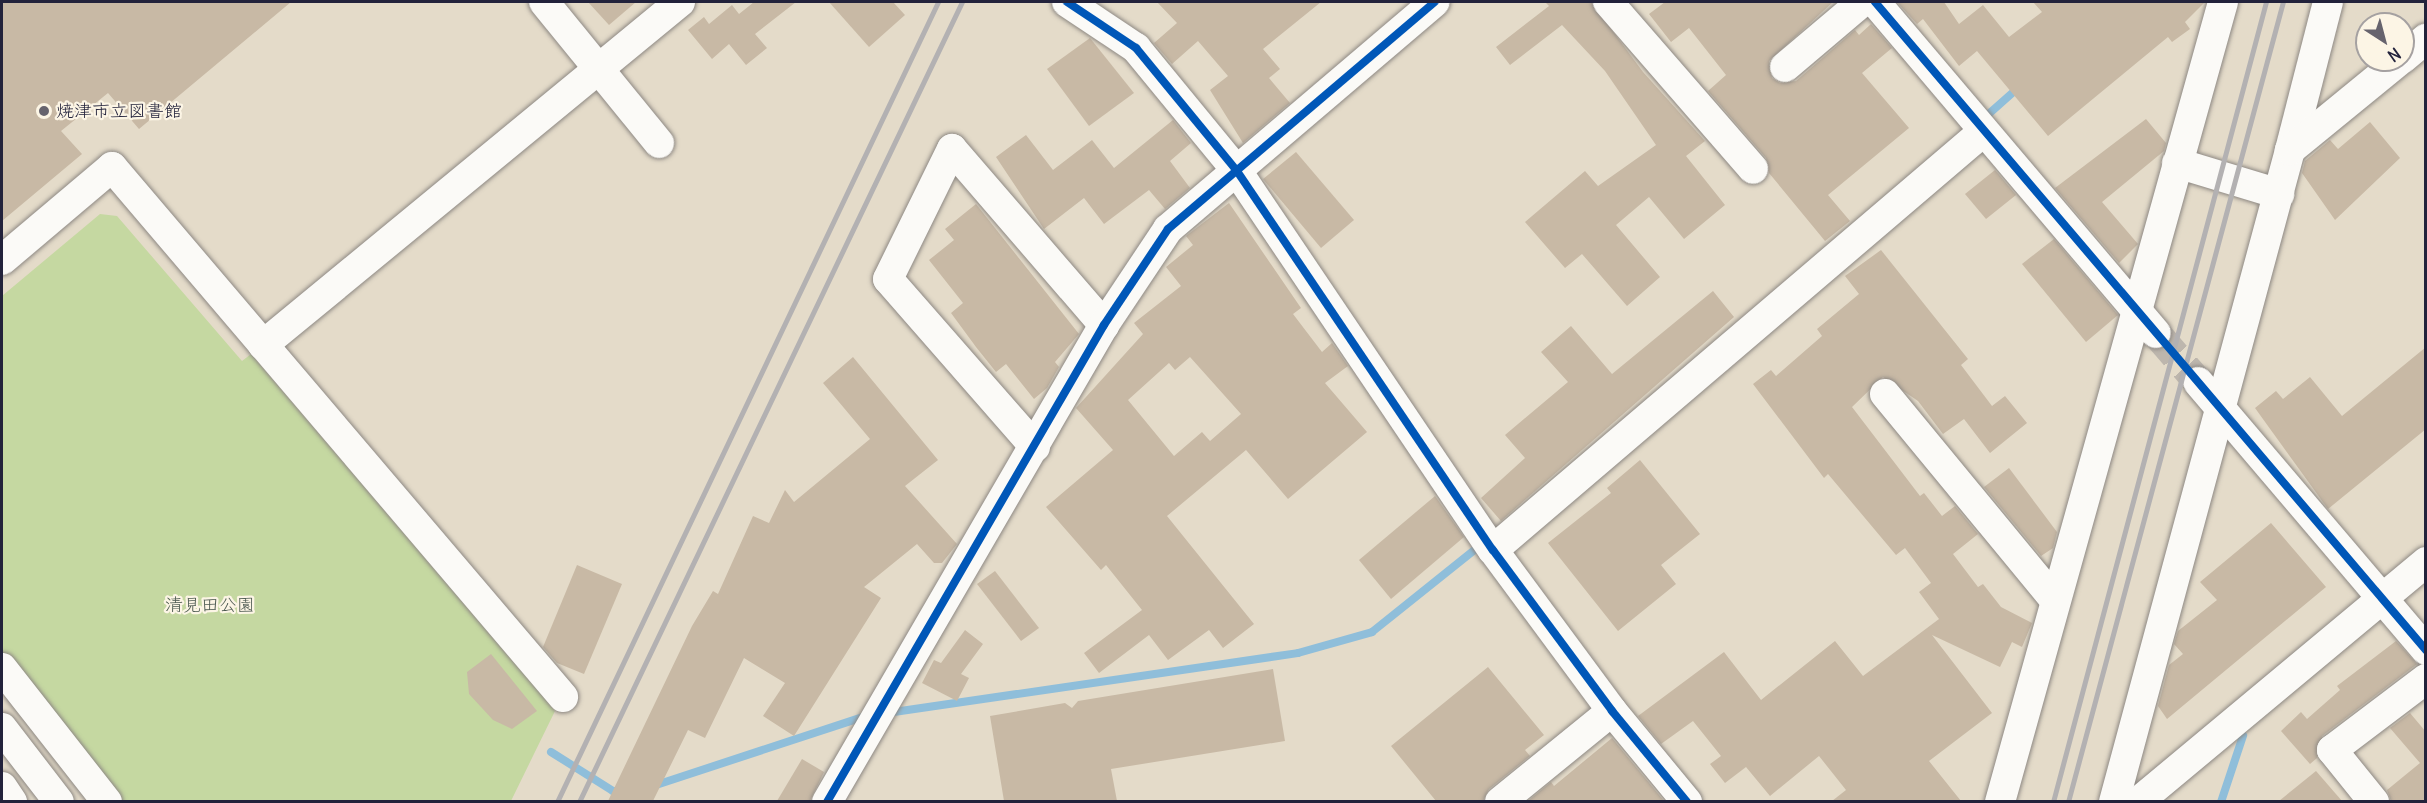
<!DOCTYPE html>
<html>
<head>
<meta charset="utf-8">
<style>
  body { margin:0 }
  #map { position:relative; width:2427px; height:803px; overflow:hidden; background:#e4dbc9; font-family:Delius,"Klee One",sans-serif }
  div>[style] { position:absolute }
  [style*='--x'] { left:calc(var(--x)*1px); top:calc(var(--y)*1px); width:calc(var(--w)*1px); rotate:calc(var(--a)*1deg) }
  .green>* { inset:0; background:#c5d8a1 }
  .stream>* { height:8px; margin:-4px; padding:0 4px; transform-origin:4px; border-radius:4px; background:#8fbeda }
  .building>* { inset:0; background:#c8b9a5 }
  .minor-tunnel>* { height:30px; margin-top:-15px; transform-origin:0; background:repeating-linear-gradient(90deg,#bdb6ad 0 30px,transparent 0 45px) }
  .roads { filter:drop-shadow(0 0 2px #8d8883) drop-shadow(0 0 2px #8d8883) }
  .minor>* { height:30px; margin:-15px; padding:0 15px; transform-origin:15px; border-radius:15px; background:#fbfaf7 }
  .rail>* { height:4.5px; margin:-2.25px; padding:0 2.25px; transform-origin:2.25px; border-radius:2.25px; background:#b3b1b2 }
  .cycleway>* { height:8px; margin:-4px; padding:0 4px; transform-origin:4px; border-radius:4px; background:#0057b8 }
  .dots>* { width:16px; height:16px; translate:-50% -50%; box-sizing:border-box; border:3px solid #fcf5e5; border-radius:50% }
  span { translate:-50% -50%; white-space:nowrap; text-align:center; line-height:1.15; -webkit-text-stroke:4.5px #fcf5e5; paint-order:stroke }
  .poi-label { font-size:18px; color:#22223b }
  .left { translate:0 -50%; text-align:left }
  .park-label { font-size:18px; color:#4b5850 }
  .frame { position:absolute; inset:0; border:3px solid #22223b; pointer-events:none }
  .north { position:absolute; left:2355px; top:12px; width:60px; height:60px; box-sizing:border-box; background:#fcf5e5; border:2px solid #a5a1a1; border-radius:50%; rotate:144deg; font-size:16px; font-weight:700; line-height:24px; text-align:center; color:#22223b }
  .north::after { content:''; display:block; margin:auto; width:21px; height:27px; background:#66636d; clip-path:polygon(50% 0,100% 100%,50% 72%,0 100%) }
</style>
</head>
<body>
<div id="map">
  <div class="green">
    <i style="clip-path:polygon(100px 214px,117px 216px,242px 361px,251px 354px,555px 711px,511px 801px,119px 801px,2px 653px,2px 296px)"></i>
  </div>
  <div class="stream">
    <i style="--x:1983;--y:119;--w:48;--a:-41.6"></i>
    <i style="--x:887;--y:713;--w:415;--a:-8.3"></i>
    <i style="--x:1298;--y:653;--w:77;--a:-15.8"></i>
    <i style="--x:1372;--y:632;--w:141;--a:-38.7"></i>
    <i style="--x:551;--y:752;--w:73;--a:32.2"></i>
    <i style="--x:613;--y:791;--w:8;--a:0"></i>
    <i style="--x:653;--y:786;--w:227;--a:-18.2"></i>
    <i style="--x:2221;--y:802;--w:70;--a:-71.6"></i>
  </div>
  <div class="building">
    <i style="clip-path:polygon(2px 2px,291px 2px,139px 129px,108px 93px,61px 131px,82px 154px,2px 221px)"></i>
    <i style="clip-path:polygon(588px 2px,636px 2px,609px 25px)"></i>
    <i style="clip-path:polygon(754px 2px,796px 2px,755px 34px,767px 48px,746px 65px,729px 44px,712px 59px,688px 30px,704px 17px,709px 24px,732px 5px,739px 14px)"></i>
    <i style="clip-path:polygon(829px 2px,893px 2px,905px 15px,869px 47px)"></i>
    <i style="clip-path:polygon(1157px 2px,1321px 2px,1263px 49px,1280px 69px,1269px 78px,1290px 103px,1243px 143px,1210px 90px,1228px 76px,1198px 41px,1172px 64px,1154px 43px,1177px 23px)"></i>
    <i style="clip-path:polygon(1545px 2px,1591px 2px,1643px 72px,1705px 141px,1686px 156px,1725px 205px,1684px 239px,1649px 197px,1616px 225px,1660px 277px,1627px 306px,1582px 254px,1565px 268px,1525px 222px,1585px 171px,1598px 186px,1656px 145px,1605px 71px,1562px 25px,1510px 65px,1496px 47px,1549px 6px)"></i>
    <i style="clip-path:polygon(1665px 2px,1833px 2px,1769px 61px,1772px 78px,1780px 83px,1796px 81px,1855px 30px,1859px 35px,1871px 24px,1892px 48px,1862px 73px,1909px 128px,1828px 195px,1850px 221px,1825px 241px,1769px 173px,1766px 158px,1708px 91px,1726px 75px,1689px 28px,1671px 42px,1649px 14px)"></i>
    <i style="clip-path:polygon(1897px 2px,1944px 2px,1959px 24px,1983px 5px,2009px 37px,2042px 12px,2033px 2px,2205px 2px,2185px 22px,2190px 29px,2172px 42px,2168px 37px,2048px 136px,1977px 51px,1959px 66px,1923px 19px,1917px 24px)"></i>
    <i style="clip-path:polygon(1090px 38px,1134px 93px,1089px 126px,1047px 69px)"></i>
    <i style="clip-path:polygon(2146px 119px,2166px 143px,2164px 151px,2102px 202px,2138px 244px,2119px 263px,2055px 188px)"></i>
    <i style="clip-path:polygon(1173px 120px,1191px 143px,1170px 161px,1190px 188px,1165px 209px,1149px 190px,1104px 224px,1084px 198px,1044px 229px,996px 157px,1026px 135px,1053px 170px,1092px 140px,1114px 168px)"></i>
    <i style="clip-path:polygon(2370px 122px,2400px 158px,2335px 220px,2302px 173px,2305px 161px,2330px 140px,2338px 149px)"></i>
    <i style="clip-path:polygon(1296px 152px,1354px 220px,1321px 248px,1263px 179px)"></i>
    <i style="clip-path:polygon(1995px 170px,2016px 195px,1986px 219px,1965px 194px)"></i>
    <i style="clip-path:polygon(evenodd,1229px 203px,1301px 308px,1293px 314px,1322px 352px,1332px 343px,1348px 366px,1325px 383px,1367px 432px,1288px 499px,1246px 450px,1167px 516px,1254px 624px,1223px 648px,1209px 630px,1168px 660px,1149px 635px,1099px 673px,1084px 653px,1142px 610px,1106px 565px,1101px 570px,1046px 507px,1113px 450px,1076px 408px,1143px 334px,1134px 323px,1181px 286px,1166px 267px,1193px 245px,1186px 236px,1229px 203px,1190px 357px,1241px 414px,1210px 441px,1202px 432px,1174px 456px,1128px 400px,1169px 363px,1175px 370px,1190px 357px)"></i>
    <i style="clip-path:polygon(976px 204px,1079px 334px,1055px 362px,1059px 367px,1047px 388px,1034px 399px,1006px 364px,996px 372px,976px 347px,951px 313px,963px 303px,929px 260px,954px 240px,945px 229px)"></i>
    <i style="clip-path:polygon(2054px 239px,2118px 315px,2086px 342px,2022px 264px)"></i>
    <i style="clip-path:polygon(1881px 250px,1968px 359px,1961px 365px,1992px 406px,2005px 396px,2027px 423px,1990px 453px,1964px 419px,1943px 434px,1918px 401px,1883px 377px,1852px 407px,1920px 496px,1924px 493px,1942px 516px,1955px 506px,1978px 534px,1953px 554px,1978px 587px,1983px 584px,2001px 607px,2032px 623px,2022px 647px,2012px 642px,2000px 667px,1932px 635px,1992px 713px,1929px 761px,1961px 801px,1832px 801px,1846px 790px,1819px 756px,1770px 796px,1746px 767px,1725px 783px,1710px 764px,1721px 756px,1693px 721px,1661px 744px,1638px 716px,1724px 652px,1761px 700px,1835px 641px,1863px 676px,1939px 619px,1919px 592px,1931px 583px,1905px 548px,1896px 555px,1828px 474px,1824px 478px,1753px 384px,1771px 370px,1776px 376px,1822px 336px,1817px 329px,1859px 294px,1845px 276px)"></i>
    <i style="clip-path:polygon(1713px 291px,1734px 317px,1501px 521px,1481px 498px,1525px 458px,1505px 435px,1568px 382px,1541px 352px,1571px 326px,1612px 374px)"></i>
    <i style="clip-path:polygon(2426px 347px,2426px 429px,2328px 509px,2255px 408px,2276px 391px,2283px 399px,2310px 377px,2342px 416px)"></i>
    <i style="clip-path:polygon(853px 357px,938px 460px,905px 486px,957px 544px,942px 563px,934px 563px,917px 544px,864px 587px,881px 598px,794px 736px,763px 716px,785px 683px,744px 658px,705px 738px,688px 730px,653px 801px,608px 801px,692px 626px,713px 591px,718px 594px,753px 516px,769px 523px,785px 490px,794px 502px,870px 439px,823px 383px)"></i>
    <i style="clip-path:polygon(1640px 460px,1700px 534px,1661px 565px,1676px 584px,1618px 631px,1548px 543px,1611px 493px,1607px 488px)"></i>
    <i style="clip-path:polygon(2009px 468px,2057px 532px,2053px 548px,2041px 556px,1984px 487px)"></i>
    <i style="clip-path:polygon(1435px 496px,1464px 537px,1391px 599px,1359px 560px)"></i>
    <i style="clip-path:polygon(2271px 523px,2326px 587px,2167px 719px,2158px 706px,2169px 665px,2183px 654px,2174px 644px,2178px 631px,2217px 600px,2200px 582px)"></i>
    <i style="clip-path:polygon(577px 565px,622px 584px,584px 674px,557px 663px,543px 647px)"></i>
    <i style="clip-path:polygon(995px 571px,1039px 628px,1021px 641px,977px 584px)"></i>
    <i style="clip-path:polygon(965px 630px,983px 644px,961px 674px,969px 678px,957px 701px,922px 683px,934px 660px,941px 663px)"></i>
    <i style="clip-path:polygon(2396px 641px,2417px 664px,2322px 736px,2317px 758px,2310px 764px,2281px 731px,2301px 712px,2307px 719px,2340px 690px,2337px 686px)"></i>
    <i style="clip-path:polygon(491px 654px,537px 711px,512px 729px,493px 720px,469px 694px,467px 672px)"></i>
    <i style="clip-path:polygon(1488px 667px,1544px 735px,1525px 750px,1530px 756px,1489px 789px,1483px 801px,1436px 801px,1391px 746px)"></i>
    <i style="clip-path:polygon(1273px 669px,1285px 741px,1111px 769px,1117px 801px,1004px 801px,990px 716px,1065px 703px,1072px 708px,1078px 701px)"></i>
    <i style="clip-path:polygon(2410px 713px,2426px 732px,2426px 801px,2391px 801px,2387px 790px,2420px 763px,2390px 728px)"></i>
    <i style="clip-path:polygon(1612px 738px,1664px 801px,1528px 801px,1551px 782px,1554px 786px)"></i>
    <i style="clip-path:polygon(802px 759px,824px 772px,810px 801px,777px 801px)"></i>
    <i style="clip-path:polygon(2316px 771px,2342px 801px,2279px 801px)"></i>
  </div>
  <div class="minor-tunnel">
    <i style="--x:2156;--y:333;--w:65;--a:49.4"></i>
  </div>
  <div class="roads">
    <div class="minor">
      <i style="--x:544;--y:2;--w:182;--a:50.8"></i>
      <i style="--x:1067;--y:2;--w:83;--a:33.7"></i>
      <i style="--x:1136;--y:48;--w:159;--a:50.6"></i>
      <i style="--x:1237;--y:171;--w:457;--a:56"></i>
      <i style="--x:1493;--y:550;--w:200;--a:53.5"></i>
      <i style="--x:1612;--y:711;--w:118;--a:50.5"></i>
      <i style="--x:1608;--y:2;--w:221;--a:49"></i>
      <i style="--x:1875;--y:2;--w:434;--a:49.7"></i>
      <i style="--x:2403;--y:58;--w:30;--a:-40"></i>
      <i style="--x:1785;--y:67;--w:101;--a:-40.2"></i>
      <i style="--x:2290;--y:150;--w:153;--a:-75.6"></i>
      <i style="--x:2177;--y:163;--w:107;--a:16.9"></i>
      <i style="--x:2;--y:260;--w:144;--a:-40.2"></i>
      <i style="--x:112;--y:167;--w:696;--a:49.6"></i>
      <i style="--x:263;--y:345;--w:540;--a:-39.44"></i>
      <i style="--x:2198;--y:382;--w:352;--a:49.6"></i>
      <i style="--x:1885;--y:394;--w:266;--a:50.5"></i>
      <i style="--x:1035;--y:447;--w:223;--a:-131.2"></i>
      <i style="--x:888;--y:279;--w:145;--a:-63.8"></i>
      <i style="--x:952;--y:149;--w:233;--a:49.2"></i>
      <i style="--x:1493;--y:550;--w:645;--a:-40.48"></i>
      <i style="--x:2;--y:668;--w:170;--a:51.9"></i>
      <i style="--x:2;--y:728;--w:93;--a:52.4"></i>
      <i style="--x:2;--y:787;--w:18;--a:56"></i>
      <i style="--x:827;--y:802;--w:552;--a:-59.86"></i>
      <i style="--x:1104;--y:325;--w:115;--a:-56.3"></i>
      <i style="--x:1168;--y:229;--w:350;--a:-40.4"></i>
      <i style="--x:1500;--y:802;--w:144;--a:-39.1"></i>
      <i style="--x:2000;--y:802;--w:830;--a:-74.42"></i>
      <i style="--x:2114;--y:802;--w:675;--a:-74.89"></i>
      <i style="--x:2290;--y:150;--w:142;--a:-39.3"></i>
      <i style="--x:2138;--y:802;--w:375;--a:-39.8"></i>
      <i style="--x:2374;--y:802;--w:67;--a:-128.9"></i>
      <i style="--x:2332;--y:750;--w:118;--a:-37.1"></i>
    </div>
  </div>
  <div class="rail">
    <i style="--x:557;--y:802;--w:886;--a:-64.53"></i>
    <i style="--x:579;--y:802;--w:887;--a:-64.42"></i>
    <i style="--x:2053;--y:802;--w:828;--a:-75.09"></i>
    <i style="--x:2068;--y:802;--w:828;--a:-74.96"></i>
  </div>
  <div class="cycleway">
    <i style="--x:1067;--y:2;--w:83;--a:33.7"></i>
    <i style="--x:1136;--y:48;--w:159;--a:50.6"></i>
    <i style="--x:1237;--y:171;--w:457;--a:56"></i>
    <i style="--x:1493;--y:550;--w:200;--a:53.5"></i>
    <i style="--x:1612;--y:711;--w:118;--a:50.5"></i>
    <i style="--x:1875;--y:2;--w:851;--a:49.63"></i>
    <i style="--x:827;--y:802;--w:552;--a:-59.86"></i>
    <i style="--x:1104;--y:325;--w:115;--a:-56.3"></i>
    <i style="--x:1168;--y:229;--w:350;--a:-40.4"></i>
  </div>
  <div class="dots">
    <i style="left:44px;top:111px;background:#66636d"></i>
  </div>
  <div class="poi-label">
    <span class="left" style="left:56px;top:111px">焼津市立図書館</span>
  </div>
  <div class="park-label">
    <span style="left:210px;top:605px">清見田公園</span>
  </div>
  <div class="frame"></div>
  <div class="north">N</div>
</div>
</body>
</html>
